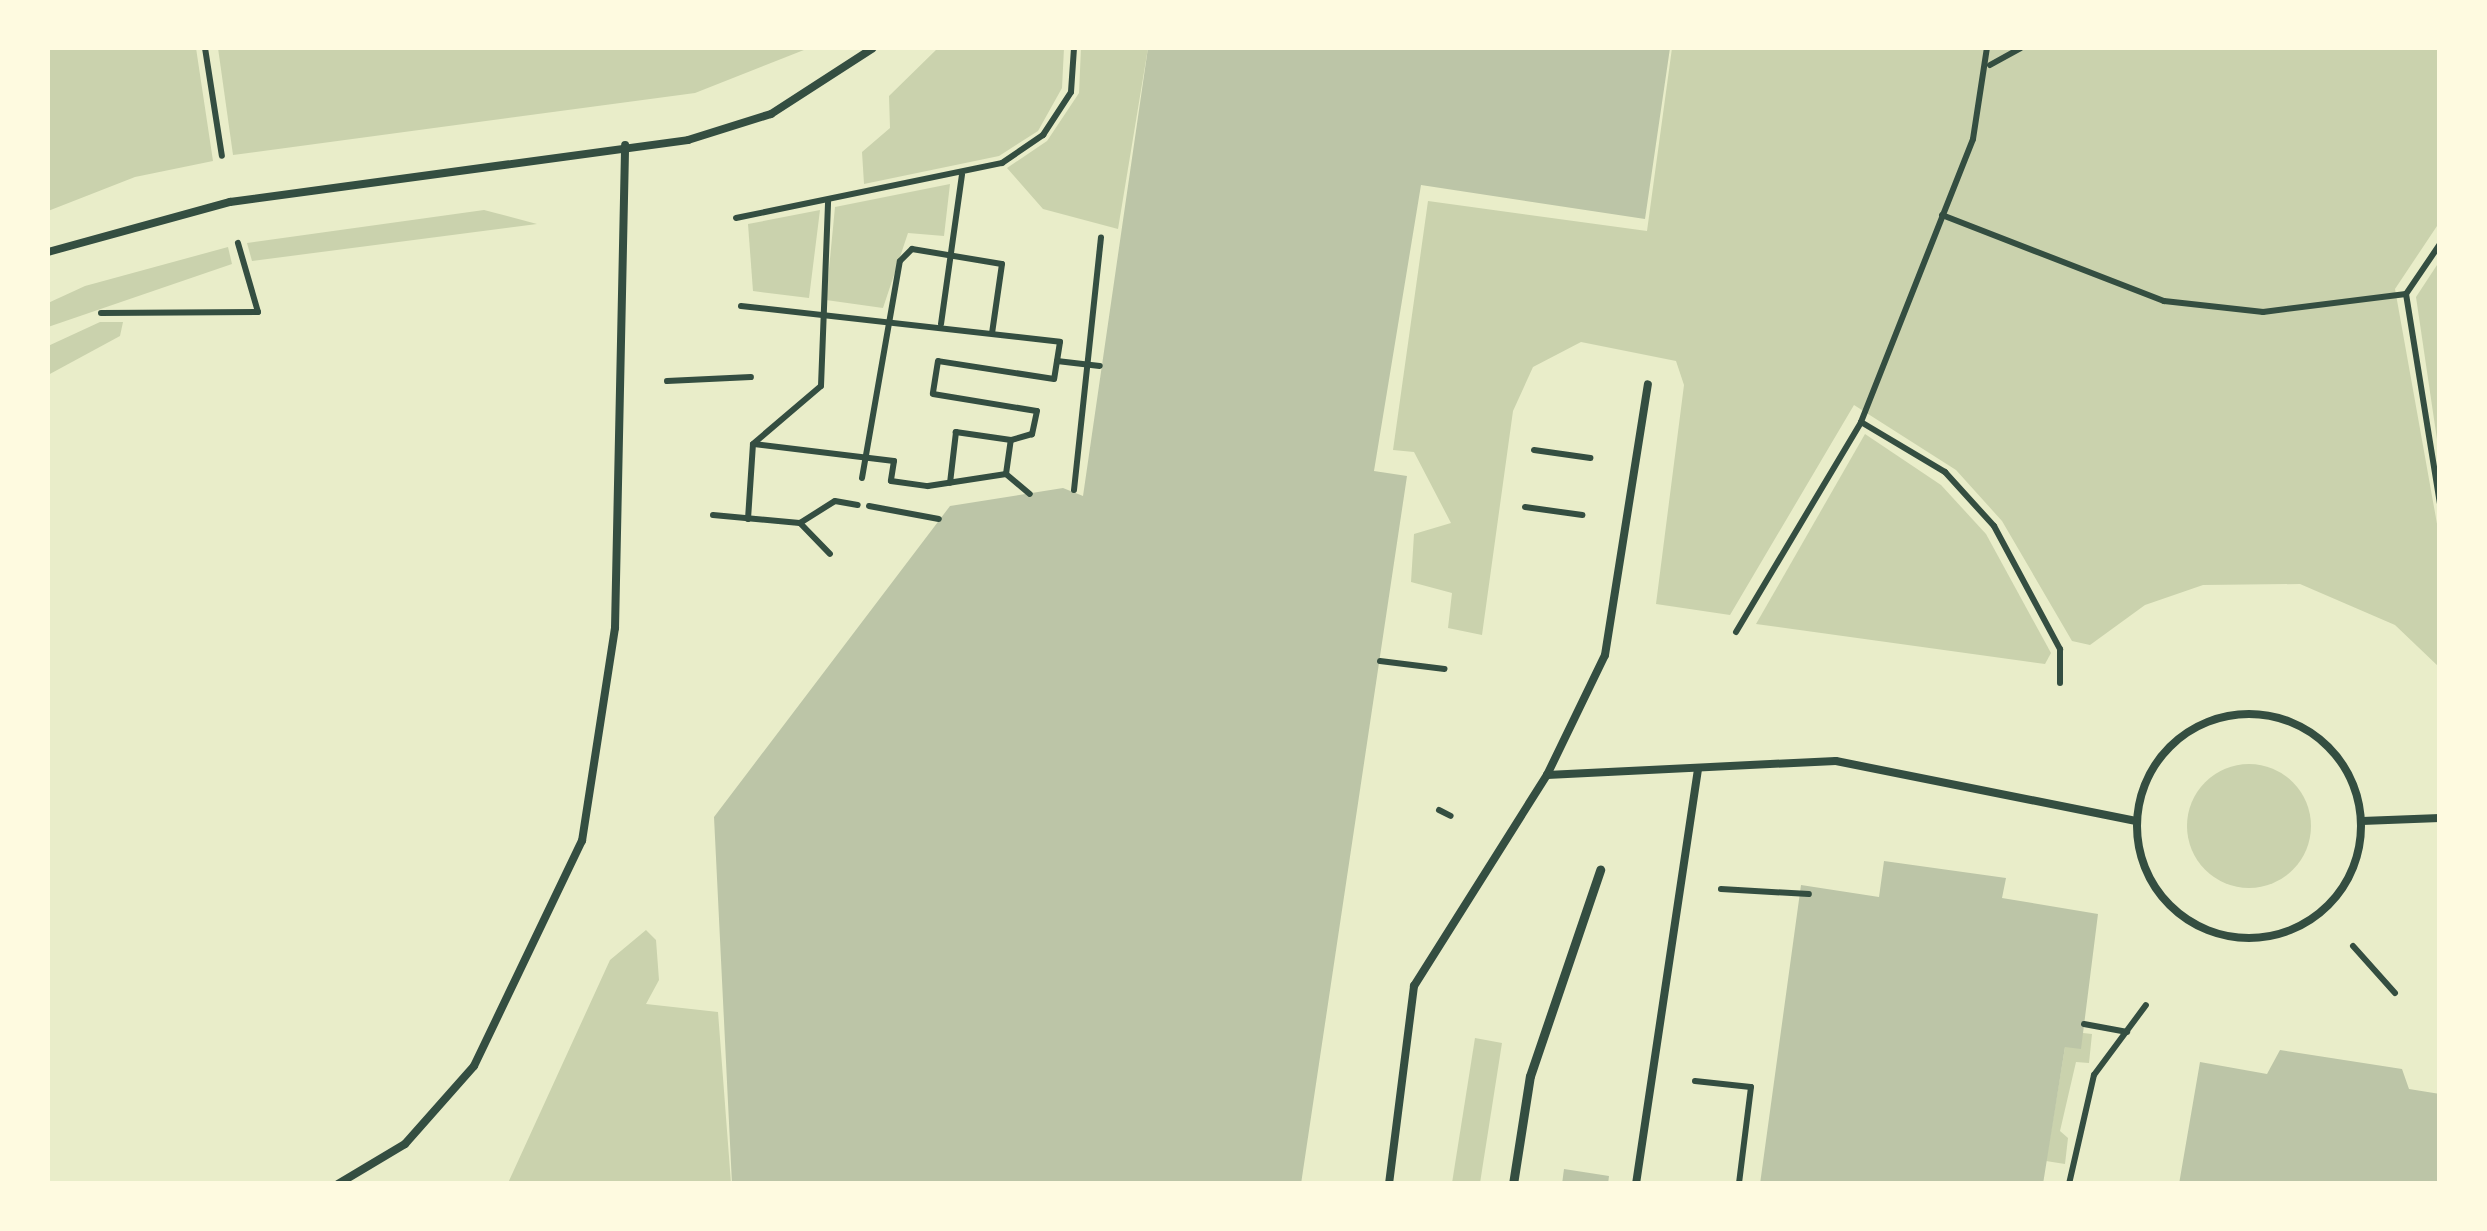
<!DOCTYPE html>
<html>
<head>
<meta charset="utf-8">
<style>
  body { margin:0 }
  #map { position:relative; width:2487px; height:1231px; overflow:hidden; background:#e9edc9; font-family:"Alegreya Sans",sans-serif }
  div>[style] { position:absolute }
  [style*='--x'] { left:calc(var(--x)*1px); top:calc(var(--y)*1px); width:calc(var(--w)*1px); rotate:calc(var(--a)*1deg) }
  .green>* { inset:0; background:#cad2ad }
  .round { border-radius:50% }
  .building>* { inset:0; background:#bcc5a7 }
  .path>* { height:6px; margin:-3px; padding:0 3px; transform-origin:3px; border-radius:3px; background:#344e41 }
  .service>* { height:8px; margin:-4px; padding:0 4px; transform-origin:4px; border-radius:4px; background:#344e41 }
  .service>.ring { margin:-4px; padding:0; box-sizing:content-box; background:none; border:8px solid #344e41; border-radius:50% }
  .pedestrian>* { height:9px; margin:-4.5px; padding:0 4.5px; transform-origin:4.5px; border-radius:4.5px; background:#344e41 }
  span { translate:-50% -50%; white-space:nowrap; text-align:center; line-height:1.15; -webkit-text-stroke:9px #fefae0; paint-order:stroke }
  .frame { position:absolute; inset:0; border:50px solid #fefae0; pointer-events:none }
</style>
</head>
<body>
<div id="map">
  <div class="green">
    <i style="clip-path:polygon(48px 48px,196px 48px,213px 161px,135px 177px,48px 211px)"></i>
    <i style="clip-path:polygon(218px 48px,809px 48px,695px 93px,233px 155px)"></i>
    <i style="clip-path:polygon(938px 48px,1064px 48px,1062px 88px,1038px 131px,999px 156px,864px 184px,862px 152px,890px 128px,889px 96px)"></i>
    <i style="clip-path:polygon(1081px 48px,1148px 48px,1118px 229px,1043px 209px,1007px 168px,1047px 141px,1079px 93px)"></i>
    <i style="clip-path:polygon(1672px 48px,2439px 48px,2439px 223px,2395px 289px,2439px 535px,2439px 667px,2395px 625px,2300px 584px,2203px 585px,2145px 605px,2090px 645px,2072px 641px,2002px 521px,1956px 470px,1854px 405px,1730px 615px,1656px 604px,1684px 385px,1676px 361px,1581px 342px,1533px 367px,1513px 411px,1482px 635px,1448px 628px,1452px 593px,1411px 582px,1414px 534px,1451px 523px,1414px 452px,1393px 450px,1428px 201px,1647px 231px)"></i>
    <i style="clip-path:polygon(950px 184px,944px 236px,908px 233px,883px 308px,826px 300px,835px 207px)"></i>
    <i style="clip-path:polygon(484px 210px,537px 224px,252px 261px,247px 243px)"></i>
    <i style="clip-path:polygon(820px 210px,809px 298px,753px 291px,748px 224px)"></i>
    <i style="clip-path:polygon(228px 247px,232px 264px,48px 327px,48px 303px,85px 286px)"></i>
    <i style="clip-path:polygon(2439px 262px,2439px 453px,2416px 297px)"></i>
    <i style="clip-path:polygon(100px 322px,123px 322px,120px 336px,48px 375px,48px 346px)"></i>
    <i style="clip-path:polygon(1865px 434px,1941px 485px,1986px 534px,2051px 653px,2045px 664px,1756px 624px)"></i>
    <i class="round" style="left:2187px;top:764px;width:124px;height:124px"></i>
    <i style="clip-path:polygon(646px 930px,656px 940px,659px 980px,646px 1004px,718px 1012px,731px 1183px,508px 1183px,610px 960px)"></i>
    <i style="clip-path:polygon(2083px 1033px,2092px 1034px,2089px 1063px,2076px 1062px,2060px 1131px,2068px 1138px,2065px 1164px,2046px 1161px,2065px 1047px)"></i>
    <i style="clip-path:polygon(1475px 1038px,1502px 1043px,1480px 1183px,1452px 1183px)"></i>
  </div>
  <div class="building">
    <i style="clip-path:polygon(1148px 48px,1670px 48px,1645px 219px,1421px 185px,1374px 471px,1407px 476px,1301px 1184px,732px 1184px,714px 817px,950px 506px,1063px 488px,1083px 496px)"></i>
    <i style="clip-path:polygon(1884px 861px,2006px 878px,2002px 898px,2098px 914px,2081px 1049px,2065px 1047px,2043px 1184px,1760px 1184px,1801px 885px,1879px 897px)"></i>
    <i style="clip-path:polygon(2280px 1050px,2402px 1069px,2409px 1089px,2440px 1094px,2440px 1184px,2179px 1184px,2200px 1062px,2267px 1074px)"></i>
    <i style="clip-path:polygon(1564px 1169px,1609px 1176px,1608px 1184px,1562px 1184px)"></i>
  </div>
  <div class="path">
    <i style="--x:205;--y:48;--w:109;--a:81.1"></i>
    <i style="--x:1990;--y:65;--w:35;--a:-29"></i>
    <i style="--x:1942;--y:215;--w:238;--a:21.2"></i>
    <i style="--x:2164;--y:301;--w:100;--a:6.3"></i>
    <i style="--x:2263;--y:312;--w:144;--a:-7.2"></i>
    <i style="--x:736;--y:218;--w:272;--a:-11.7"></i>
    <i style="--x:1002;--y:163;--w:50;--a:-34.3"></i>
    <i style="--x:1043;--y:135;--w:51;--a:-56.9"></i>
    <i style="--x:1071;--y:92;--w:44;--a:-86.1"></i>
    <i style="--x:2440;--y:244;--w:60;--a:124.2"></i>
    <i style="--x:2406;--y:294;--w:212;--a:80.8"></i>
    <i style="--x:741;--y:306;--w:321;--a:6.4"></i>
    <i style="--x:1060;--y:342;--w:37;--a:99"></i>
    <i style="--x:1054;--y:379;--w:117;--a:-171.2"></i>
    <i style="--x:938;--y:361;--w:33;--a:99"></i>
    <i style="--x:933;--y:394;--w:105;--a:9.3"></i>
    <i style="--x:1037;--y:411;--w:24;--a:102"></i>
    <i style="--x:1032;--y:434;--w:22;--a:164"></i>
    <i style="--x:1011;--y:440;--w:56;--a:-171.7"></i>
    <i style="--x:956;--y:432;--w:51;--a:96.7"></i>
    <i style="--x:101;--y:313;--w:157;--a:-0.4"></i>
    <i style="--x:258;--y:312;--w:72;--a:-106.2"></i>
    <i style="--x:941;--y:324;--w:151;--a:-82"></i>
    <i style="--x:1057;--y:361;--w:43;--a:6.6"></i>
    <i style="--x:667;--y:381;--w:84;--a:-2.7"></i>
    <i style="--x:1861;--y:422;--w:98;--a:30.8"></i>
    <i style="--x:1945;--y:472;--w:73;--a:47.8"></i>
    <i style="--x:1994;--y:526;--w:140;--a:61.8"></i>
    <i style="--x:2060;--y:649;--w:34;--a:90"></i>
    <i style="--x:754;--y:444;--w:141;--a:6.9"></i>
    <i style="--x:894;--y:461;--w:20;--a:99"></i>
    <i style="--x:891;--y:481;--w:37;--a:8"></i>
    <i style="--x:928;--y:486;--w:79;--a:-8.7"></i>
    <i style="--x:1006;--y:474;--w:31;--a:40"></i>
    <i style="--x:1534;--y:450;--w:57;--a:8.1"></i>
    <i style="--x:1006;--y:474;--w:34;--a:-82"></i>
    <i style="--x:862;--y:478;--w:220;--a:-80.1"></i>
    <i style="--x:900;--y:261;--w:17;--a:-45"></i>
    <i style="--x:912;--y:249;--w:91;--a:9.5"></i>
    <i style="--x:1002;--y:264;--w:70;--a:98.2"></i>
    <i style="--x:1074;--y:490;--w:254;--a:-83.9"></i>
    <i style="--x:869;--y:506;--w:71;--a:10.5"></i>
    <i style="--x:1525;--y:507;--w:58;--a:8"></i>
    <i style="--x:713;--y:515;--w:87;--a:5.3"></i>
    <i style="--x:800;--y:523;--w:41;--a:-32.2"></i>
    <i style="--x:835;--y:501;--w:23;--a:10"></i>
    <i style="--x:748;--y:519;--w:75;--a:-86.2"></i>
    <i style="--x:753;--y:444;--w:89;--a:-40.5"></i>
    <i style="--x:821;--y:386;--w:185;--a:-87.8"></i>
    <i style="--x:800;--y:523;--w:43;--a:45.9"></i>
    <i style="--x:1736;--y:632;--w:244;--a:-59.2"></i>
    <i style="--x:1861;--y:422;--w:304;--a:-68.4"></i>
    <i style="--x:1973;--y:139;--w:92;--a:-81.3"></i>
    <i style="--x:1380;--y:661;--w:65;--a:7"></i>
    <i style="--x:1439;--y:810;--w:13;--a:27"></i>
    <i style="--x:1721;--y:889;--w:88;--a:3.3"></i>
    <i style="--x:2353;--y:946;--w:63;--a:48.2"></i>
    <i style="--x:2084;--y:1024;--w:44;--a:10.5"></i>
    <i style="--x:1695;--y:1081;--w:56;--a:6.1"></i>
    <i style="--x:1751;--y:1087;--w:98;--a:97.1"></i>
    <i style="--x:2069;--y:1184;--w:112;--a:-77.1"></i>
    <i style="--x:2094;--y:1075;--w:87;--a:-53.4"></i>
  </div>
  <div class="service">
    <i style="--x:48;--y:252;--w:189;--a:-15.4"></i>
    <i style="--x:230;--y:202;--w:462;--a:-7.7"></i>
    <i style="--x:688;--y:140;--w:87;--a:-17.4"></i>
    <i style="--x:771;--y:114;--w:121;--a:-32.9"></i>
    <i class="ring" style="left:2137px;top:714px;width:216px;height:216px"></i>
    <i style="--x:1547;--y:775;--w:133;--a:-64.2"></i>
    <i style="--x:1605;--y:655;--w:274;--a:-81"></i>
    <i style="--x:2362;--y:821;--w:78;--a:-2.2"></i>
    <i style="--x:338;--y:1184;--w:78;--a:-30.8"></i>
    <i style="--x:405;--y:1144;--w:104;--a:-48.5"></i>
    <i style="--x:474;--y:1066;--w:250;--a:-64.4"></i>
    <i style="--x:582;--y:841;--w:216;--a:-81.2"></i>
    <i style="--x:615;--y:628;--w:483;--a:-88.8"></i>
    <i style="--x:1389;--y:1184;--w:200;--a:-82.8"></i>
    <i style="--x:1414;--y:986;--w:249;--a:-57.8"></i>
    <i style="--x:1547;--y:775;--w:289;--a:-2.8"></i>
    <i style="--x:1836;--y:761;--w:306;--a:11.3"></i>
    <i style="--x:1636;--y:1184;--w:419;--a:-81.5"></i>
  </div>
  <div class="pedestrian">
    <i style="--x:1513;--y:1184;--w:109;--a:-81.1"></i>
    <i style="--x:1530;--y:1076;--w:218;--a:-71.2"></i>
  </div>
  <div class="frame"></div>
</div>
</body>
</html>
